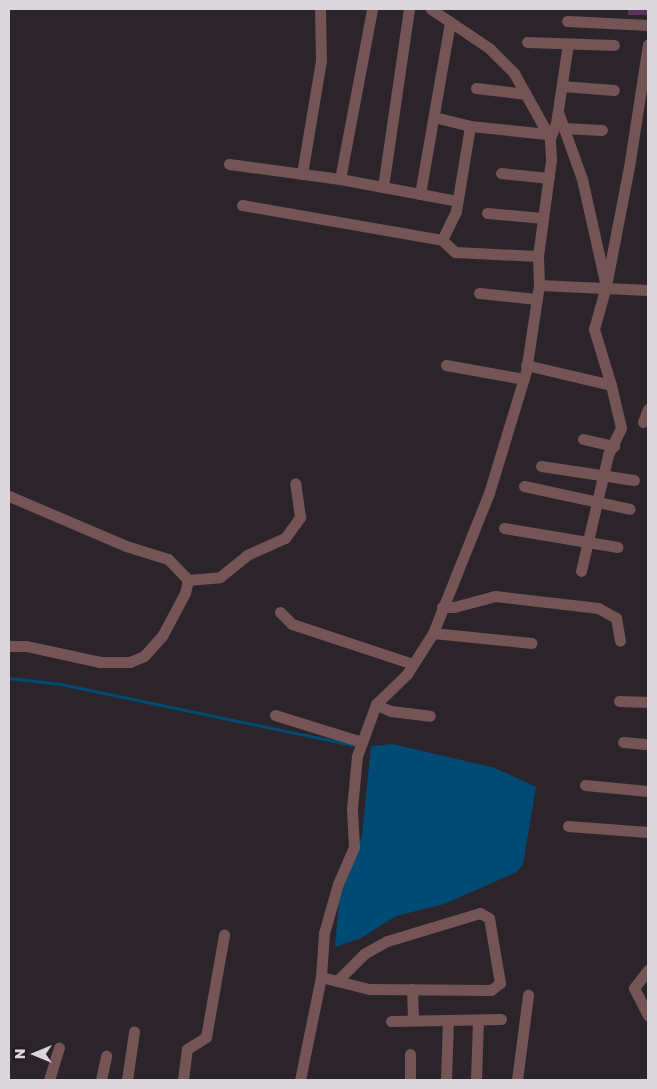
<!DOCTYPE html>
<html>
<head>
<meta charset="utf-8">
<style>
  body { margin:0 }
  #map { position:relative; width:657px; height:1089px; overflow:hidden; background:#2b242b; font-family:"Golos Text",sans-serif }
  div>[style] { position:absolute }
  [style*='--x'] { left:calc(var(--x)*1px); top:calc(var(--y)*1px); width:calc(var(--w)*1px); rotate:calc(var(--a)*1deg) }
  .water>* { inset:0; background:#004b74 }
  .stream>* { height:2.5px; margin:-1.25px; padding:0 1.25px; transform-origin:1.25px; border-radius:1.25px; background:#004b74 }
  .building>* { inset:0; background:#5f3160 }
  .minor>* { height:11px; margin:-5.5px; padding:0 5.5px; transform-origin:5.5px; border-radius:5.5px; background:#745455 }
  span { translate:-50% -50%; white-space:nowrap; text-align:center; line-height:1.15; -webkit-text-stroke:4.5px #211a21; paint-order:stroke }
  .frame { position:absolute; inset:0; border:10px solid #dbd6db; pointer-events:none }
  .north { position:absolute; left:10px; top:1029px; width:50px; height:50px; -webkit-text-stroke:4px #211a21; paint-order:stroke; rotate:270deg; font-size:14px; font-weight:700; line-height:20px; text-align:center; color:#dbd6db }
  .north::after { content:''; display:block; margin:auto; width:18px; height:22px; background:#dbd6db; clip-path:polygon(50% 0,100% 100%,50% 72%,0 100%) }
</style>
</head>
<body>
<div id="map">
  <div class="water">
    <i style="clip-path:polygon(392px 744px,495px 768px,536px 787px,523px 864px,517px 872px,444px 904px,396px 916px,361px 938px,335px 947px,339px 902px,362px 836px,371px 746px)"></i>
  </div>
  <div class="stream">
    <i style="--x:9;--y:678;--w:52;--a:6.6"></i>
    <i style="--x:61;--y:684;--w:298;--a:11.8"></i>
  </div>
  <div class="building">
    <i style="clip-path:polygon(628px 9px,648px 9px,648px 15px,628px 15px)"></i>
  </div>
  <div class="minor">
    <i style="--x:567;--y:21;--w:81;--a:2.8"></i>
    <i style="--x:527;--y:42;--w:87;--a:2"></i>
    <i style="--x:562;--y:86;--w:52;--a:4.4"></i>
    <i style="--x:476;--y:88;--w:50;--a:6.8"></i>
    <i style="--x:558;--y:112;--w:71;--a:70.3"></i>
    <i style="--x:582;--y:179;--w:106;--a:77.4"></i>
    <i style="--x:434;--y:117;--w:37;--a:14"></i>
    <i style="--x:470;--y:126;--w:77;--a:5.9"></i>
    <i style="--x:564;--y:128;--w:38;--a:3"></i>
    <i style="--x:550;--y:138;--w:16;--a:-68"></i>
    <i style="--x:556;--y:123;--w:80;--a:-81.4"></i>
    <i style="--x:229;--y:164;--w:112;--a:7.7"></i>
    <i style="--x:340;--y:179;--w:119;--a:10.6"></i>
    <i style="--x:501;--y:173;--w:48;--a:5.9"></i>
    <i style="--x:302;--y:174;--w:116;--a:-80.5"></i>
    <i style="--x:321;--y:60;--w:51;--a:-91.1"></i>
    <i style="--x:340;--y:179;--w:173;--a:-79.3"></i>
    <i style="--x:383;--y:187;--w:180;--a:-81.7"></i>
    <i style="--x:420;--y:194;--w:175;--a:-80.1"></i>
    <i style="--x:242;--y:205;--w:203;--a:9.9"></i>
    <i style="--x:442;--y:240;--w:18;--a:43"></i>
    <i style="--x:455;--y:252;--w:83;--a:2.8"></i>
    <i style="--x:487;--y:213;--w:56;--a:5.1"></i>
    <i style="--x:442;--y:240;--w:32;--a:-64"></i>
    <i style="--x:456;--y:211;--w:86;--a:-80.6"></i>
    <i style="--x:539;--y:285;--w:109;--a:2.6"></i>
    <i style="--x:479;--y:293;--w:58;--a:5.9"></i>
    <i style="--x:446;--y:365;--w:79;--a:10.2"></i>
    <i style="--x:526;--y:365;--w:87;--a:13.2"></i>
    <i style="--x:611;--y:385;--w:44;--a:76.9"></i>
    <i style="--x:621;--y:428;--w:30;--a:116"></i>
    <i style="--x:608;--y:455;--w:119;--a:103.1"></i>
    <i style="--x:611;--y:385;--w:59;--a:-106.9"></i>
    <i style="--x:594;--y:329;--w:45;--a:-74.4"></i>
    <i style="--x:606;--y:286;--w:121;--a:-79.1"></i>
    <i style="--x:629;--y:167;--w:124;--a:-81.2"></i>
    <i style="--x:643;--y:422;--w:14;--a:-69"></i>
    <i style="--x:583;--y:439;--w:32;--a:13"></i>
    <i style="--x:541;--y:466;--w:94;--a:8.6"></i>
    <i style="--x:524;--y:486;--w:108;--a:12.2"></i>
    <i style="--x:9;--y:496;--w:127;--a:23.1"></i>
    <i style="--x:126;--y:546;--w:44;--a:17.2"></i>
    <i style="--x:168;--y:559;--w:29;--a:46"></i>
    <i style="--x:188;--y:580;--w:13;--a:103"></i>
    <i style="--x:185;--y:593;--w:49;--a:118.1"></i>
    <i style="--x:162;--y:636;--w:27;--a:132"></i>
    <i style="--x:144;--y:656;--w:15;--a:157"></i>
    <i style="--x:130;--y:662;--w:30;--a:180"></i>
    <i style="--x:100;--y:662;--w:76;--a:-167.8"></i>
    <i style="--x:26;--y:646;--w:17;--a:180"></i>
    <i style="--x:504;--y:528;--w:115;--a:9.5"></i>
    <i style="--x:188;--y:580;--w:32;--a:-5"></i>
    <i style="--x:220;--y:577;--w:35;--a:-39"></i>
    <i style="--x:247;--y:555;--w:42;--a:-24.1"></i>
    <i style="--x:285;--y:538;--w:26;--a:-54"></i>
    <i style="--x:300;--y:517;--w:34;--a:-98"></i>
    <i style="--x:442;--y:607;--w:12;--a:0"></i>
    <i style="--x:454;--y:607;--w:42;--a:-15"></i>
    <i style="--x:495;--y:596;--w:104;--a:6.6"></i>
    <i style="--x:598;--y:608;--w:21;--a:29"></i>
    <i style="--x:616;--y:618;--w:23;--a:80"></i>
    <i style="--x:280;--y:612;--w:17;--a:45"></i>
    <i style="--x:292;--y:624;--w:127;--a:18.3"></i>
    <i style="--x:433;--y:633;--w:99;--a:5.8"></i>
    <i style="--x:619;--y:701;--w:29;--a:2"></i>
    <i style="--x:376;--y:705;--w:16;--a:22"></i>
    <i style="--x:391;--y:711;--w:39;--a:7"></i>
    <i style="--x:275;--y:715;--w:91;--a:17.2"></i>
    <i style="--x:623;--y:742;--w:25;--a:5"></i>
    <i style="--x:585;--y:785;--w:63;--a:5.4"></i>
    <i style="--x:568;--y:826;--w:80;--a:4.3"></i>
    <i style="--x:648;--y:970;--w:23;--a:128"></i>
    <i style="--x:634;--y:988;--w:31;--a:63"></i>
    <i style="--x:321;--y:977;--w:16;--a:14"></i>
    <i style="--x:337;--y:981;--w:34;--a:14"></i>
    <i style="--x:370;--y:989;--w:121;--a:0.5"></i>
    <i style="--x:491;--y:990;--w:11;--a:-38"></i>
    <i style="--x:500;--y:983;--w:66;--a:-99.6"></i>
    <i style="--x:489;--y:918;--w:10;--a:-151"></i>
    <i style="--x:480;--y:913;--w:97;--a:163.2"></i>
    <i style="--x:387;--y:941;--w:26;--a:151"></i>
    <i style="--x:364;--y:954;--w:38;--a:135"></i>
    <i style="--x:412;--y:989;--w:31;--a:88"></i>
    <i style="--x:391;--y:1021;--w:110;--a:-1"></i>
    <i style="--x:410;--y:1054;--w:26;--a:90"></i>
    <i style="--x:49;--y:1080;--w:34;--a:-73"></i>
    <i style="--x:101;--y:1080;--w:25;--a:-78"></i>
    <i style="--x:127;--y:1080;--w:49;--a:-81.7"></i>
    <i style="--x:183;--y:1080;--w:31;--a:-83"></i>
    <i style="--x:187;--y:1049;--w:22;--a:-32"></i>
    <i style="--x:206;--y:1037;--w:104;--a:-80"></i>
    <i style="--x:300;--y:1080;--w:105;--a:-78.5"></i>
    <i style="--x:321;--y:977;--w:44;--a:-86.1"></i>
    <i style="--x:324;--y:933;--w:51;--a:-74.1"></i>
    <i style="--x:338;--y:884;--w:40;--a:-66.6"></i>
    <i style="--x:354;--y:847;--w:38;--a:-93"></i>
    <i style="--x:352;--y:809;--w:53;--a:-84.6"></i>
    <i style="--x:357;--y:756;--w:55;--a:-69.9"></i>
    <i style="--x:376;--y:704;--w:43;--a:-44.1"></i>
    <i style="--x:407;--y:674;--w:49;--a:-57.6"></i>
    <i style="--x:433;--y:633;--w:151;--a:-68.2"></i>
    <i style="--x:489;--y:493;--w:127;--a:-73.1"></i>
    <i style="--x:526;--y:371;--w:87;--a:-81.4"></i>
    <i style="--x:539;--y:285;--w:29;--a:-92"></i>
    <i style="--x:538;--y:256;--w:97;--a:-82.3"></i>
    <i style="--x:551;--y:160;--w:22;--a:-93"></i>
    <i style="--x:550;--y:138;--w:74;--a:-119"></i>
    <i style="--x:514;--y:73;--w:35;--a:-135"></i>
    <i style="--x:489;--y:48;--w:70;--a:-146.1"></i>
    <i style="--x:446;--y:1080;--w:59;--a:-88.1"></i>
    <i style="--x:476;--y:1080;--w:60;--a:-88.1"></i>
    <i style="--x:517;--y:1080;--w:86;--a:-82.6"></i>
  </div>
  <div class="frame"></div>
  <div class="north">N</div>
</div>
</body>
</html>
